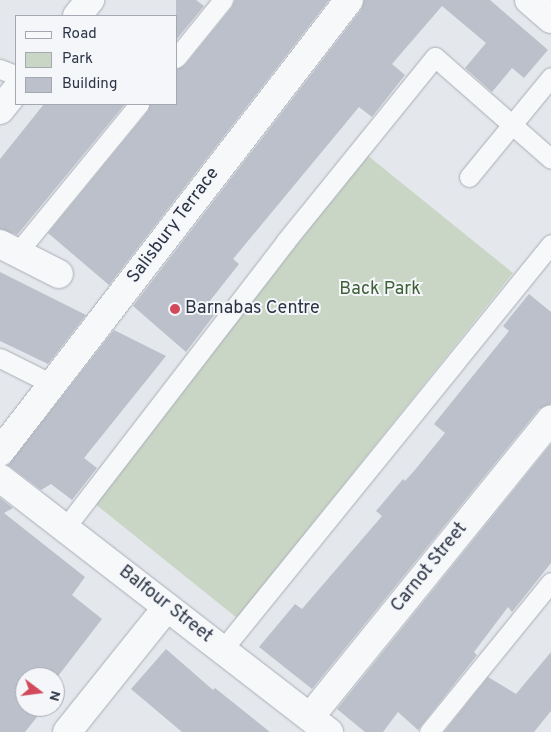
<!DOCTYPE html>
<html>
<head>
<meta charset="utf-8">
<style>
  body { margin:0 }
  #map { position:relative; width:551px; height:732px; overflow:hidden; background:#e4e7ec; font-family:Overpass,sans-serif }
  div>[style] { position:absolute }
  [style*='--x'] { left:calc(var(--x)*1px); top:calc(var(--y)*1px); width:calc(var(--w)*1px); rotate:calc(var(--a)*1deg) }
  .green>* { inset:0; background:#c9d6c5 }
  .building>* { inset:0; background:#bbc0ca }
  .roads { filter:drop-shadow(0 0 1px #a9aeb7) drop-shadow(0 0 1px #a9aeb7) }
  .service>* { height:19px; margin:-9.5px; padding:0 9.5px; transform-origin:9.5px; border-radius:9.5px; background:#f7f8fa }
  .minor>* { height:28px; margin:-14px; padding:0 14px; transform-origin:14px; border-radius:14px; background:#f7f8fa }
  .tertiary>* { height:28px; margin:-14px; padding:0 14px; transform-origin:14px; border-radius:14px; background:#f7f8fa }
  .dots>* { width:14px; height:14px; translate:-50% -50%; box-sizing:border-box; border:2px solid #f4f6f9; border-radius:50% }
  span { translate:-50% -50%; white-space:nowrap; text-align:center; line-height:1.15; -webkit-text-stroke:4px #f4f6f9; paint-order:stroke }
  .street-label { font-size:18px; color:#2b3445 }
  .park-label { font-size:18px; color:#3f6138 }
  .poi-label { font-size:18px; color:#2b3445 }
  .left { translate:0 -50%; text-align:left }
  .legend { position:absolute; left:15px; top:15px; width:162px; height:90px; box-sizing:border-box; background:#f4f6f9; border:1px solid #a4a8b1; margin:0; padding:6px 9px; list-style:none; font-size:15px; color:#2b3445 }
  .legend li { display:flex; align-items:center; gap:10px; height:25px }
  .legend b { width:25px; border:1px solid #a4a8b1 }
  .north { position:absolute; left:15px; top:667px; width:50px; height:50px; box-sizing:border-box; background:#f4f6f9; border:1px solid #a4a8b1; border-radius:50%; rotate:105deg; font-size:14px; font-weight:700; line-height:20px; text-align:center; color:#2b3445 }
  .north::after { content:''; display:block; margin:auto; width:18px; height:22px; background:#d1495b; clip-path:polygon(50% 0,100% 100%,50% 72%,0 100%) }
</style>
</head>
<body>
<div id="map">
  <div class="green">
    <i style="clip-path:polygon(367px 155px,513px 273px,237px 618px,94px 503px)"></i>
  </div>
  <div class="building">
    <i style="clip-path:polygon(176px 0,196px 0,204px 6px,176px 40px)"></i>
    <i style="clip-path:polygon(235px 0,329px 0,109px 285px,48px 233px,148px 111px,150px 104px,176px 104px,176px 69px,185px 65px,232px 7px)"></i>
    <i style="clip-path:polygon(364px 0,490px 0,548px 50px,524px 78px,512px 68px,492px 92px,465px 68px,486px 43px,442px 6px,392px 64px,405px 75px,372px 117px,359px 107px,233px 259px,239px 264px,209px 302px,218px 310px,186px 352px,133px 306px,361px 10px)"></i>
    <i style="clip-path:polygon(44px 104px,125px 104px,17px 235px,0 229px,0 159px)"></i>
    <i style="clip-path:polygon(0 272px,86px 315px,48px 364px,0 341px)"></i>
    <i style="clip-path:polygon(529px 294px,551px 312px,551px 404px,539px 409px,312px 689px,259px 647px,295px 604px,302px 609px,382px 516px,376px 511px,403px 479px,405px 481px,414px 471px,445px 433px,434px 424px,509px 331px,503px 326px)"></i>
    <i style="clip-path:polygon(114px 330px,166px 356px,84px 458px,97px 468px,72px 500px,51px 484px,41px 490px,8px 465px)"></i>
    <i style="clip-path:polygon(551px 444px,551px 563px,512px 612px,508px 607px,474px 652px,477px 655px,418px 730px,398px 712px,383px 732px,365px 732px,337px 709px)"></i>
    <i style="clip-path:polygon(0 498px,13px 508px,4px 513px,85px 577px,72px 595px,102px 619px,55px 680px,55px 677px,25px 677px,25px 707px,45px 707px,25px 732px,0 732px)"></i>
    <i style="clip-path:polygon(166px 649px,213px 690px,215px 688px,270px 732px,182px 732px,131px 689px)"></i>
    <i style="clip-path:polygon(551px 652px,551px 711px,534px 732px,444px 732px,488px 677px,516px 694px)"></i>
  </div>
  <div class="roads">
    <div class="service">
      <i style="--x:176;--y:58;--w:75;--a:-51"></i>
      <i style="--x:0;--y:69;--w:17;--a:21"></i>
      <i style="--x:469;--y:177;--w:129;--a:-50.6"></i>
      <i style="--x:17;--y:253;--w:193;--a:-50.7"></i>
      <i style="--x:0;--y:358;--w:58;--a:26.6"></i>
      <i style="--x:65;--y:528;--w:361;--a:-52.4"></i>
      <i style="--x:285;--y:242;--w:238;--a:-51"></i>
      <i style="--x:435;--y:57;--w:154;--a:41.3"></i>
      <i style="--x:223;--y:649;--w:521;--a:-51"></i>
      <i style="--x:429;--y:732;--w:193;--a:-50.9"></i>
    </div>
    <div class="minor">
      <i style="--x:529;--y:0;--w:29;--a:41"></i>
      <i style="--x:77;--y:16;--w:21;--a:-51"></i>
      <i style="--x:0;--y:110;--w:26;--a:-51"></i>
      <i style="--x:0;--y:244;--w:66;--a:27"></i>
      <i style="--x:0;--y:478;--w:416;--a:37.7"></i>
      <i style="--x:310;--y:717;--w:383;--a:-51"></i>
      <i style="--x:67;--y:732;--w:160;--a:-51.3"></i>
    </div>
    <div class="tertiary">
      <i style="--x:0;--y:452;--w:571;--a:-52.33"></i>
    </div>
  </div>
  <div class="dots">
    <i style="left:175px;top:309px;background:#d1495b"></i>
  </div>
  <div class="street-label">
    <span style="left:174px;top:226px;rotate:-53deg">Salisbury Terrace</span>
    <span style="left:430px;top:568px;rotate:-51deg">Carnot Street</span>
    <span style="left:165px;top:605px;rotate:38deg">Balfour Street</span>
  </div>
  <div class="park-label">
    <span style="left:380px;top:290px">Back Park</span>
  </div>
  <div class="poi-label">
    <span class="left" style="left:185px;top:309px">Barnabas Centre</span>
  </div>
  <ul class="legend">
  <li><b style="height:6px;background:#f7f8fa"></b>Road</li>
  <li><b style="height:14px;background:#c9d6c5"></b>Park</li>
  <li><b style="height:14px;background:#bbc0ca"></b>Building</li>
  </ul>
  <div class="north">N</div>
</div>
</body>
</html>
